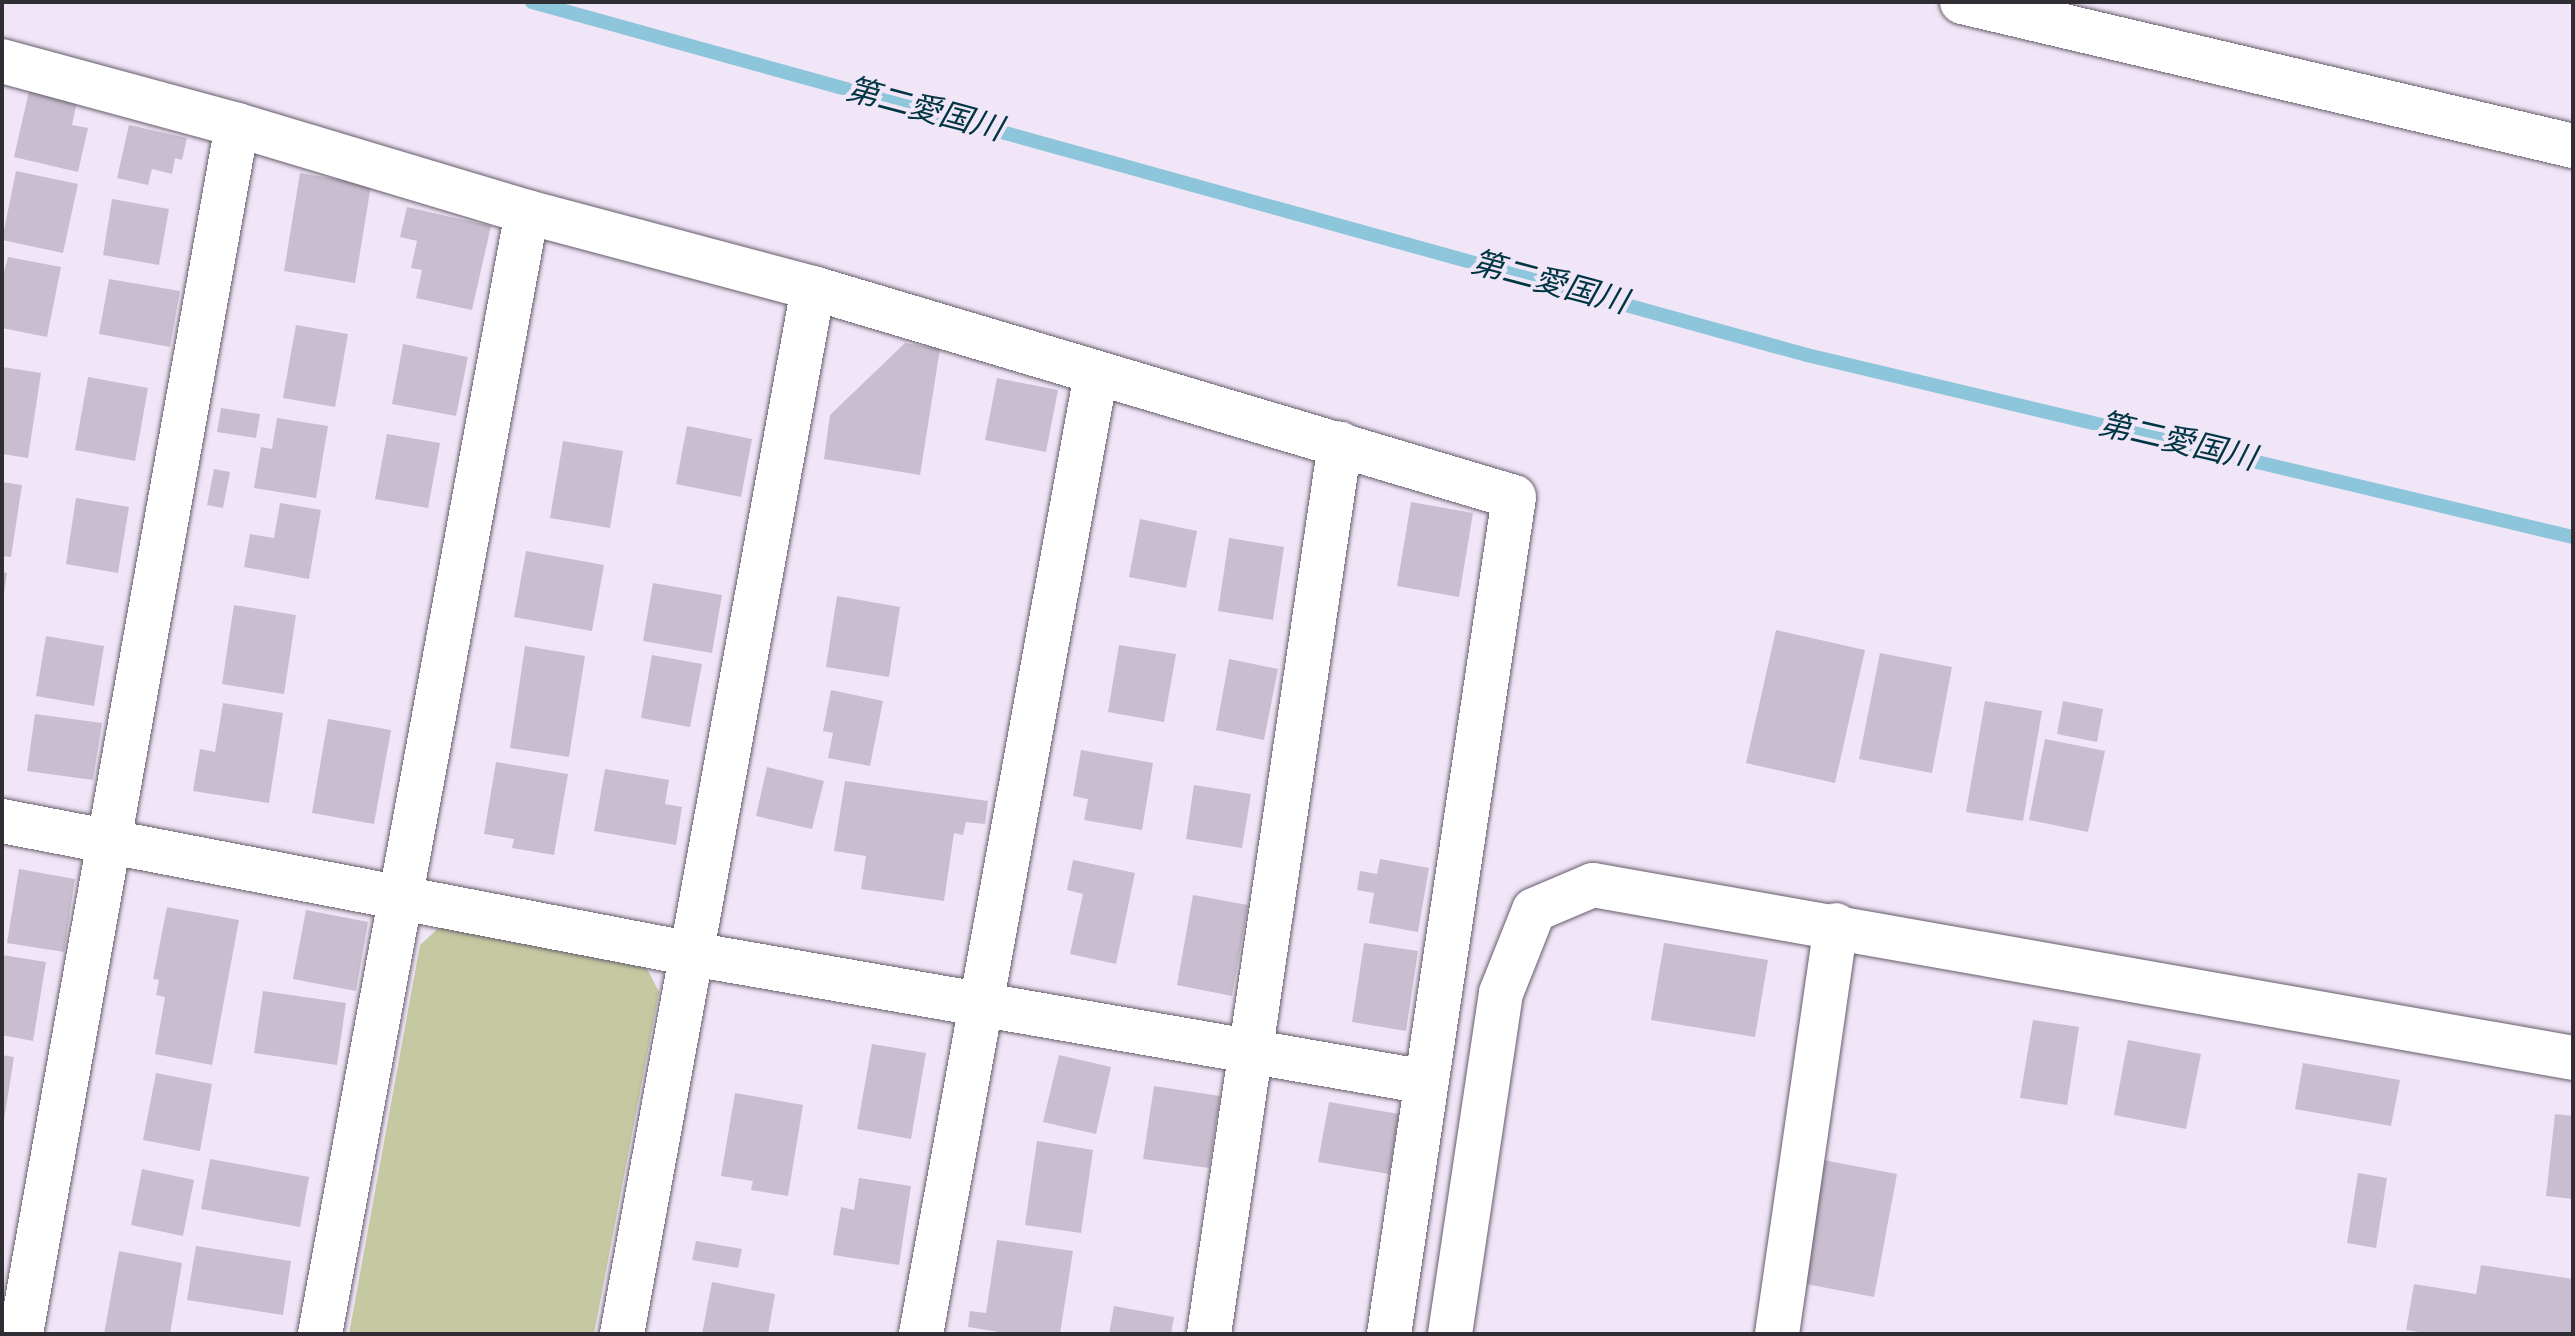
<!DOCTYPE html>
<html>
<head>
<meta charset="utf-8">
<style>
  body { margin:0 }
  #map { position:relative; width:2575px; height:1336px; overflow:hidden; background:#f1e6f7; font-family:"Sofia Sans Condensed","Noto Sans JP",sans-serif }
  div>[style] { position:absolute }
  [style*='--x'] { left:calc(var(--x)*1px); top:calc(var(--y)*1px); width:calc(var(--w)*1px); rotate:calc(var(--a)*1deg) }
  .green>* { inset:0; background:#c5c9a1 }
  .stream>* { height:14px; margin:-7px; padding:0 7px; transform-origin:7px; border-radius:7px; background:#8dc5da }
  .building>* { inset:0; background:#c9becf }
  .roads { filter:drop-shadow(0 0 2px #665d6c) drop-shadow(0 0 2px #665d6c) }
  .minor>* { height:44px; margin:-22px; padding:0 22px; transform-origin:22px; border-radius:22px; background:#fff }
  span { translate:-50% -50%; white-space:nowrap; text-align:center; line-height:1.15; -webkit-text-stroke:8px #f1e6f7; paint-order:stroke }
  .water-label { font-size:32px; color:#003544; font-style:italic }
  .frame { position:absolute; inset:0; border:4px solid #312d34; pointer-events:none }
</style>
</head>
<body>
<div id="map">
  <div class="green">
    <i style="clip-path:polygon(443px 924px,645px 965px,659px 992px,594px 1334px,349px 1334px,420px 945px)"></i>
  </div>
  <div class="stream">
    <i style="--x:532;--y:2;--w:1323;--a:15.48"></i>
    <i style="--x:1807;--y:355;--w:787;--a:13.37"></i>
  </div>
  <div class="building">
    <i style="clip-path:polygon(29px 91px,77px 102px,72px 125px,88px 128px,78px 172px,14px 157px)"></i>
    <i style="clip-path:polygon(129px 125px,187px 138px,182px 160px,175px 158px,172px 174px,152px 169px,148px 185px,117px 178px)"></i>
    <i style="clip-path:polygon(16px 171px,78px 184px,63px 253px,2px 240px)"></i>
    <i style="clip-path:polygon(300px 173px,371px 185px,355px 283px,284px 271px)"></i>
    <i style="clip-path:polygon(112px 199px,169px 209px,159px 265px,103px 255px)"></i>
    <i style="clip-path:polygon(407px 207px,491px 226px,472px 310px,416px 298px,422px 270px,411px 268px,417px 241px,400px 237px)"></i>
    <i style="clip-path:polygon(8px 257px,61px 267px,47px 337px,2px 328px,2px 279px)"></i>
    <i style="clip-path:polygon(109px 279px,180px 291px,170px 347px,99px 334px)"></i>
    <i style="clip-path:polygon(296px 325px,348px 334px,335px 407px,283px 398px)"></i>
    <i style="clip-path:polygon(905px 343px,940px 349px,920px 475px,824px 459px,830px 415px)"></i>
    <i style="clip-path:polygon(403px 344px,468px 357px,456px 416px,392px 404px)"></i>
    <i style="clip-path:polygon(2px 367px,41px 373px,28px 458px,2px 454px)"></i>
    <i style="clip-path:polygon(88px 377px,148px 388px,135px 461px,75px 450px)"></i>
    <i style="clip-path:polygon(997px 378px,1058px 390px,1046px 452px,985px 440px)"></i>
    <i style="clip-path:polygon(221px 408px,260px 414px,256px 438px,217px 432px)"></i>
    <i style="clip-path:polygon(277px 418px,328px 426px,316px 498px,254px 488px,261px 447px,272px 449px)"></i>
    <i style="clip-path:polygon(687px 426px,752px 439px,741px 497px,676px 484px)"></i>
    <i style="clip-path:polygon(387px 434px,440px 443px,428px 508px,375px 499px)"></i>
    <i style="clip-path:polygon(563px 441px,623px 451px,610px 528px,550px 518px)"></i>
    <i style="clip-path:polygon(214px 469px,230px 472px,223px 508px,207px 505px)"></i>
    <i style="clip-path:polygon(2px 482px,22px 485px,11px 557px,2px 556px)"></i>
    <i style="clip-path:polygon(76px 498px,129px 507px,118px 573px,66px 564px)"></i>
    <i style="clip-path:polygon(1411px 502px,1473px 513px,1459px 597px,1397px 586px)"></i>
    <i style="clip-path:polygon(280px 503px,321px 510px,309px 579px,244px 567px,250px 534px,274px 538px)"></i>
    <i style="clip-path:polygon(1140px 519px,1197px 531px,1186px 588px,1129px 577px)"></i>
    <i style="clip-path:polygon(1229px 538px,1284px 547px,1273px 620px,1218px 611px)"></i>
    <i style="clip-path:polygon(526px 551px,604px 565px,592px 631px,514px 617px)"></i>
    <i style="clip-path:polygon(2px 572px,7px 573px,4px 593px,2px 593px)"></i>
    <i style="clip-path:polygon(653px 583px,722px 595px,712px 653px,643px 641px)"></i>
    <i style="clip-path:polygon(837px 596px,900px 607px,889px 677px,826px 667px)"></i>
    <i style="clip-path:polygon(234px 605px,296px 615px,284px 694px,222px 684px)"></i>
    <i style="clip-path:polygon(1776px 630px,1865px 650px,1835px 783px,1746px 763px)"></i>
    <i style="clip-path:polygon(46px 636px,104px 646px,94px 706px,36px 696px)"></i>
    <i style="clip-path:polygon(1119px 645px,1176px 654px,1164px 722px,1108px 712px)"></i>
    <i style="clip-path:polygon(525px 646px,585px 656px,569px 757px,510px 748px)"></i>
    <i style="clip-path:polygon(1880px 653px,1952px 667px,1932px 773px,1859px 759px)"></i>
    <i style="clip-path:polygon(652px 655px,702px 664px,690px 727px,641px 718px)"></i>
    <i style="clip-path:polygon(1229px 659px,1278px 669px,1264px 740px,1216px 730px)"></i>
    <i style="clip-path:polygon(831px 690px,883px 701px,870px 766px,828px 758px,833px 733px,823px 731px)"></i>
    <i style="clip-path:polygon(1985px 701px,2042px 711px,2023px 821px,1966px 812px)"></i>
    <i style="clip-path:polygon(2063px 701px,2103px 709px,2097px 742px,2057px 734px)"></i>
    <i style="clip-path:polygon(223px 703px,283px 713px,269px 803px,193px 791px,200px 749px,215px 752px)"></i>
    <i style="clip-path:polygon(35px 714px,102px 723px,93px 780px,27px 771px)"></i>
    <i style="clip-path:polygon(328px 719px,391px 730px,374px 824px,312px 813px)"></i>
    <i style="clip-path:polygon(2045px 739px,2105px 751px,2088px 832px,2029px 820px)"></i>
    <i style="clip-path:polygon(1081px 750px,1153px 763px,1142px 830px,1084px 820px,1088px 799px,1073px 796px)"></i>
    <i style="clip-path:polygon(496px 762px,568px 774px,554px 855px,512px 848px,514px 839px,484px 834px)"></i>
    <i style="clip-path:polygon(767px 767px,824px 781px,812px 829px,756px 816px)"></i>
    <i style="clip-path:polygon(605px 769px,669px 780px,665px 804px,682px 807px,676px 845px,594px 831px)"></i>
    <i style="clip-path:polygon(845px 781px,988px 801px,985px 824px,966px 822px,963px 835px,954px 833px,944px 901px,861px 889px,866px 856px,834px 851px)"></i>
    <i style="clip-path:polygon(1194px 785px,1251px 794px,1242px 848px,1186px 839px)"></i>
    <i style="clip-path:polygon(1380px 859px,1429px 868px,1418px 932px,1369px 923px,1374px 893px,1357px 890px,1360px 871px,1377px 874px)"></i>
    <i style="clip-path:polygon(1073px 860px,1135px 873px,1116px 964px,1070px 954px,1083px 894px,1067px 890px)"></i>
    <i style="clip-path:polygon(19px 869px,75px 879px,64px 952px,7px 943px)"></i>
    <i style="clip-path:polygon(1193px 895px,1248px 905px,1232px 996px,1177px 985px)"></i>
    <i style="clip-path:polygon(167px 907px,239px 920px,212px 1065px,155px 1054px,165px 997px,156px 995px,159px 980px,153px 979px)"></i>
    <i style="clip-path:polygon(306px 910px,368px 922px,356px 991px,293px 979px)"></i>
    <i style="clip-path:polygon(1364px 943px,1418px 951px,1406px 1031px,1352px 1022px)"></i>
    <i style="clip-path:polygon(1664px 943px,1768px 960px,1755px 1037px,1651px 1020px)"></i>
    <i style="clip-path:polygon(2px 955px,46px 962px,33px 1041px,2px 1035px)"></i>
    <i style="clip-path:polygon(263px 991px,346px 1003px,337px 1065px,254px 1053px)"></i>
    <i style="clip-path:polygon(2033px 1020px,2079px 1027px,2067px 1105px,2020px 1098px)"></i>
    <i style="clip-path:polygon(2128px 1040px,2201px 1054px,2186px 1129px,2114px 1115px)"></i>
    <i style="clip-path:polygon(872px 1044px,926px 1053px,911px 1139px,857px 1129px)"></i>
    <i style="clip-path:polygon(2px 1055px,14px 1057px,4px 1120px,2px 1120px)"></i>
    <i style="clip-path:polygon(1059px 1055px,1111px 1067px,1096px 1134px,1043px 1122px)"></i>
    <i style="clip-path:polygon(2303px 1063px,2400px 1080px,2391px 1126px,2295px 1109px)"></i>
    <i style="clip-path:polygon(156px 1073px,212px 1084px,200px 1151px,143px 1140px)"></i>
    <i style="clip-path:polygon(1154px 1086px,1220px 1096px,1209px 1168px,1143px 1159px)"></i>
    <i style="clip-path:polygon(735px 1093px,803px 1105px,788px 1196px,751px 1190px,753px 1181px,721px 1176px)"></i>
    <i style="clip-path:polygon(1329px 1102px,1399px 1114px,1389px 1174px,1318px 1162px)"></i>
    <i style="clip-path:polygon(2555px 1114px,2573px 1116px,2573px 1199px,2546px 1196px)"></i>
    <i style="clip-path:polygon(1037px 1141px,1093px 1150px,1081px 1233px,1025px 1225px)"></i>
    <i style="clip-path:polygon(210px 1159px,309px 1177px,300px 1227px,201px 1209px)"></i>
    <i style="clip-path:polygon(1823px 1160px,1897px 1174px,1874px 1297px,1801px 1283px)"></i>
    <i style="clip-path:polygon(142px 1169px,194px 1180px,183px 1236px,131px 1225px)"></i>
    <i style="clip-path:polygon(2358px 1173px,2387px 1178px,2376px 1248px,2347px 1243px)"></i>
    <i style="clip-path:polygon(859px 1178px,911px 1186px,899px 1265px,833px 1255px,841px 1207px,854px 1210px)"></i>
    <i style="clip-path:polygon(997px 1240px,1073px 1251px,1060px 1334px,1011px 1334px,968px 1327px,970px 1311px,986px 1313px)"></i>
    <i style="clip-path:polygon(696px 1241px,742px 1249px,738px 1268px,692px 1260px)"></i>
    <i style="clip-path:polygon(196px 1246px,291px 1261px,283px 1315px,187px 1300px)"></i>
    <i style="clip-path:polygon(119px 1251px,182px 1263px,170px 1334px,104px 1334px)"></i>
    <i style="clip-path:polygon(2481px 1265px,2573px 1279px,2573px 1334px,2432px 1334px,2406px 1330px,2414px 1284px,2476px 1294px)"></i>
    <i style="clip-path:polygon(712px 1282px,775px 1294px,768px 1334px,702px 1334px)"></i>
    <i style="clip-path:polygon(1114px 1306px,1174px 1317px,1171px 1334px,1109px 1334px)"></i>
  </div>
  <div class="roads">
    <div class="minor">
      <i style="--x:1962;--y:2;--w:628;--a:13.26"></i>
      <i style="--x:2;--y:61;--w:244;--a:15.2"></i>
      <i style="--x:237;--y:125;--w:303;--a:16.7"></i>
      <i style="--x:527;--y:212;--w:296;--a:14.9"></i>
      <i style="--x:813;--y:288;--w:731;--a:16.6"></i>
      <i style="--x:1514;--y:497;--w:846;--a:98.49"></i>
      <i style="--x:2;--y:821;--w:703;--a:10.91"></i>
      <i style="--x:692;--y:954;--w:745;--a:9.89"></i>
      <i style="--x:21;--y:1334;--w:1228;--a:-79.87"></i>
      <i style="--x:320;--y:1334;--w:1141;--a:-79.55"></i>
      <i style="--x:622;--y:1334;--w:1063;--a:-79.65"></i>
      <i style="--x:921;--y:1334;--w:976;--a:-79.67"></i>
      <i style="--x:1209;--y:1334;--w:900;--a:-81.63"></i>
      <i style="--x:1450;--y:1334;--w:345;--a:-81.5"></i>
      <i style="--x:1501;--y:993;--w:89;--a:-68.3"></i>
      <i style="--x:1534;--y:910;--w:64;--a:-23"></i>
      <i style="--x:1593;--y:885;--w:995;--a:10.01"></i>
      <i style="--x:1777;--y:1334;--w:413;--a:-81.8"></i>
    </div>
  </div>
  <div class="water-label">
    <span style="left:924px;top:111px;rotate:15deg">第二愛国川</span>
    <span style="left:1549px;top:284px;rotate:15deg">第二愛国川</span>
    <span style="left:2177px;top:443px;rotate:13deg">第二愛国川</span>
  </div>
  <div class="frame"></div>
</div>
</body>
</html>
